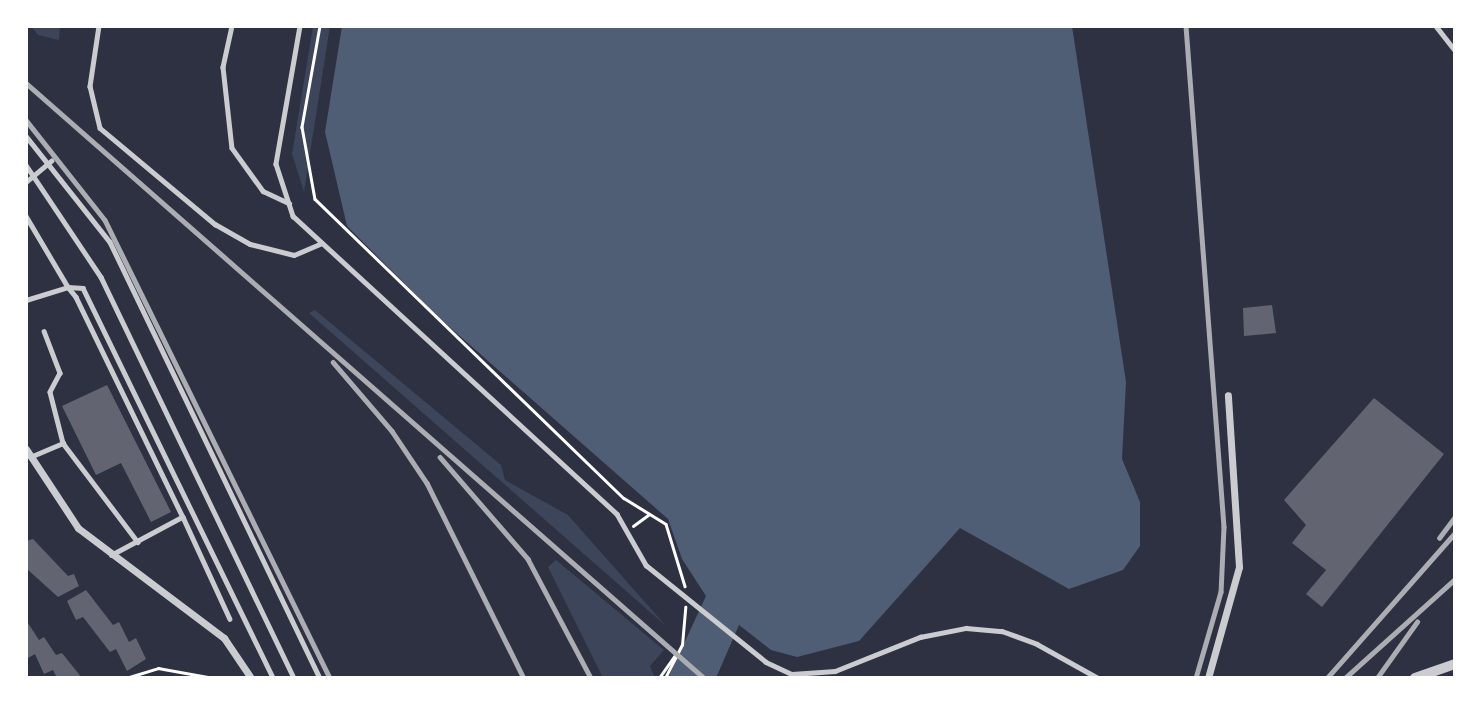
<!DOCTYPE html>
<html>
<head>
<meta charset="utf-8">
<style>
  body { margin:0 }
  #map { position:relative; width:1481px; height:704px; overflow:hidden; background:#2d3142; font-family:"Times New Roman",serif }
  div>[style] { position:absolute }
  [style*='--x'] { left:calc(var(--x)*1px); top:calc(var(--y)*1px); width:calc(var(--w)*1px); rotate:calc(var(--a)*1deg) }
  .green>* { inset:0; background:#3c4559 }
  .water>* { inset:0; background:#4f5d75 }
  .building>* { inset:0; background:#626471 }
  .path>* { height:2.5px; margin:-1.25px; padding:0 1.25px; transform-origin:1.25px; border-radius:1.25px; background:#fff }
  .service>* { height:4.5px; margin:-2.25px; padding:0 2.25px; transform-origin:2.25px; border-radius:2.25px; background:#caccd0 }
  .minor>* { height:7px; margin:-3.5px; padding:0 3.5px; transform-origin:3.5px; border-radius:3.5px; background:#caccd0 }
  .tertiary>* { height:10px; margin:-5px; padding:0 5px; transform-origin:5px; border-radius:5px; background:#caccd0 }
  .rail>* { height:4.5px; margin:-2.25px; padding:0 2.25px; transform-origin:2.25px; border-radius:2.25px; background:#abadb3 }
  span { translate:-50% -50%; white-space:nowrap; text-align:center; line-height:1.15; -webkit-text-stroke:5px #fff; paint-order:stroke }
  .frame { position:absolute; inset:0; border:28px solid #fff; pointer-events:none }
</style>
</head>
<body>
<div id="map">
  <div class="green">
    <i style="clip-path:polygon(31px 26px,60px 26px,59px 40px,38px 35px)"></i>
    <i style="clip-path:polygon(313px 26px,330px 26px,304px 192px,292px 154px)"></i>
    <i style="clip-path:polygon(315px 310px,501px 465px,505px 480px,568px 515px,666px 626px,309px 313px)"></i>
    <i style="clip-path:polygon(556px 560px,664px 650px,650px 666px,655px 678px,603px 678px,548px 567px)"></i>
  </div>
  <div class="water">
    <i style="clip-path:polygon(342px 26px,1072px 26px,1126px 382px,1122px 459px,1140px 502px,1140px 546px,1123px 570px,1069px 589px,960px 528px,859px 641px,797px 657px,771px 650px,739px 625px,716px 678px,668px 678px,706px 596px,682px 559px,668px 519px,437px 316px,347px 226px,325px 132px)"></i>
  </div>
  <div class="building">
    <i style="clip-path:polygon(1272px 305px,1276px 333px,1244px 336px,1243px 308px)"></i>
    <i style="clip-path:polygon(107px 385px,171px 512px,151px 522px,121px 463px,96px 475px,62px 406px)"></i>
    <i style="clip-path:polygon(1374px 398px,1444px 454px,1322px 607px,1306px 594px,1326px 570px,1292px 543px,1306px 525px,1284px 500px)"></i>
    <i style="clip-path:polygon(33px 539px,68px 576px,74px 574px,79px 586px,58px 597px,27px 569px,26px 541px)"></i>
    <i style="clip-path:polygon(86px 590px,113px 625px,119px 622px,129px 642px,136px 638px,146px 659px,127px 671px,116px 649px,110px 652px,83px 617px,76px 620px,67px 601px)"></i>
    <i style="clip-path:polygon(26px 620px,39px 640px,44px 637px,56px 655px,62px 653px,82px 678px,57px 678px,53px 670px,44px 674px,35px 654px,28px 658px)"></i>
  </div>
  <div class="path">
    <i style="--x:320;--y:26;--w:103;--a:100.1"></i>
    <i style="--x:302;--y:127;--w:73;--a:79.8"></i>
    <i style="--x:315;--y:199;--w:430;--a:44.1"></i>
    <i style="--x:624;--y:498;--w:49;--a:31.8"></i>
    <i style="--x:666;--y:524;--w:65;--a:73"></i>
    <i style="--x:633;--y:526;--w:19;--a:-36"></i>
    <i style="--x:126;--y:678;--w:34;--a:-17"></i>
    <i style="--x:158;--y:668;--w:56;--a:10.3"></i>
    <i style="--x:659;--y:678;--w:28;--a:-55"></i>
    <i style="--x:665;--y:678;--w:37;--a:-63"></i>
    <i style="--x:682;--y:645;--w:38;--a:-85"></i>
  </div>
  <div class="service">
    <i style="--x:99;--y:26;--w:61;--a:98.5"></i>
    <i style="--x:90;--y:86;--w:43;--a:76.6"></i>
    <i style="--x:100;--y:128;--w:150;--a:39.9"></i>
    <i style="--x:215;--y:224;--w:40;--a:29.7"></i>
    <i style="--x:250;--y:244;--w:45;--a:14"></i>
    <i style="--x:294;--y:255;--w:30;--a:-23"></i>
    <i style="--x:232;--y:26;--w:42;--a:102.4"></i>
    <i style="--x:223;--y:67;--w:81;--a:83.7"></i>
    <i style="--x:232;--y:148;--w:53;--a:54.2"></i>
    <i style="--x:263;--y:191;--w:29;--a:25"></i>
    <i style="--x:300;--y:26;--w:140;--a:99.9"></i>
    <i style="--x:276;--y:164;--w:55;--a:71.9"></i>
    <i style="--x:293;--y:216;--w:440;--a:42.6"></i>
    <i style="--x:617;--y:514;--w:59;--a:60.4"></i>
    <i style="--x:646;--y:565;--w:154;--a:38.9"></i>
    <i style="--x:766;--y:662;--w:29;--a:25"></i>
    <i style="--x:792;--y:674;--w:43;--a:-4"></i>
    <i style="--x:835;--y:671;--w:92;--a:-21.8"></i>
    <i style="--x:920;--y:637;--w:47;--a:-11.1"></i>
    <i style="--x:966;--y:628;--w:36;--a:5"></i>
    <i style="--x:1002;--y:631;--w:37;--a:20"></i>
    <i style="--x:1037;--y:644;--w:70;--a:29.1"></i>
    <i style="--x:1436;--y:26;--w:31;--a:52"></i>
    <i style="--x:26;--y:136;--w:135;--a:51.6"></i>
    <i style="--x:110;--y:242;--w:484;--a:64.3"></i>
    <i style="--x:26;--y:165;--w:135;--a:56.2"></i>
    <i style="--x:101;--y:277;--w:445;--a:64.3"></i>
    <i style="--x:26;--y:182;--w:33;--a:-40"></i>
    <i style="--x:26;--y:216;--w:82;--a:59.4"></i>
    <i style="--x:68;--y:287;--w:15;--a:4"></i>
    <i style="--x:83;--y:288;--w:434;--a:64"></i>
    <i style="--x:26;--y:300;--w:44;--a:-17.2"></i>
    <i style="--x:68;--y:287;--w:13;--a:51"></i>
    <i style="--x:76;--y:297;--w:245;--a:64.1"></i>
    <i style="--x:183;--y:517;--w:81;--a:151.8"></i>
    <i style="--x:44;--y:331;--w:45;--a:69.1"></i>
    <i style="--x:60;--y:373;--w:21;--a:118"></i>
    <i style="--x:50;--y:392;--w:53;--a:75.7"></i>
    <i style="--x:30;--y:457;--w:36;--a:-23"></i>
    <i style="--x:63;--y:443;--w:124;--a:52.9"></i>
    <i style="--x:183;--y:517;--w:112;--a:65.3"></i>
  </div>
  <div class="minor">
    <i style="--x:26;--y:449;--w:95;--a:56.6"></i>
    <i style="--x:78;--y:528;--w:183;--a:37"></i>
    <i style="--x:224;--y:638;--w:48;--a:56"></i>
    <i style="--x:1208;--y:678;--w:115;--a:-74.4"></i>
    <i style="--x:1239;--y:567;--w:172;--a:-93.7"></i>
  </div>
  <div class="tertiary">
    <i style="--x:1415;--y:678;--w:42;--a:-19.3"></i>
  </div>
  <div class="rail">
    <i style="--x:1186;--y:26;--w:502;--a:85.66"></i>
    <i style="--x:1224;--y:527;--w:65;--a:92.6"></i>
    <i style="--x:1221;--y:592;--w:90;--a:106.2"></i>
    <i style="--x:26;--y:83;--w:902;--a:41.27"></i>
    <i style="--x:26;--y:120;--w:127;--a:51.7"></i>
    <i style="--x:105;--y:220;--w:510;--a:63.84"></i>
    <i style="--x:333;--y:362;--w:91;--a:49.5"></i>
    <i style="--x:392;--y:431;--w:63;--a:56.1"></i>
    <i style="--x:427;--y:483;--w:218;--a:63.6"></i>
    <i style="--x:440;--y:457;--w:135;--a:49.2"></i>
    <i style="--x:528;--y:559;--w:135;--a:62.1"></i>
    <i style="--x:1439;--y:538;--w:26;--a:-53"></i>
    <i style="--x:1327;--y:678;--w:193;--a:-48.6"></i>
    <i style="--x:1345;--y:678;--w:148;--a:-42"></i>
    <i style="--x:1377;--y:678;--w:69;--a:-54.5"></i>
  </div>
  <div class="frame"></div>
</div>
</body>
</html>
